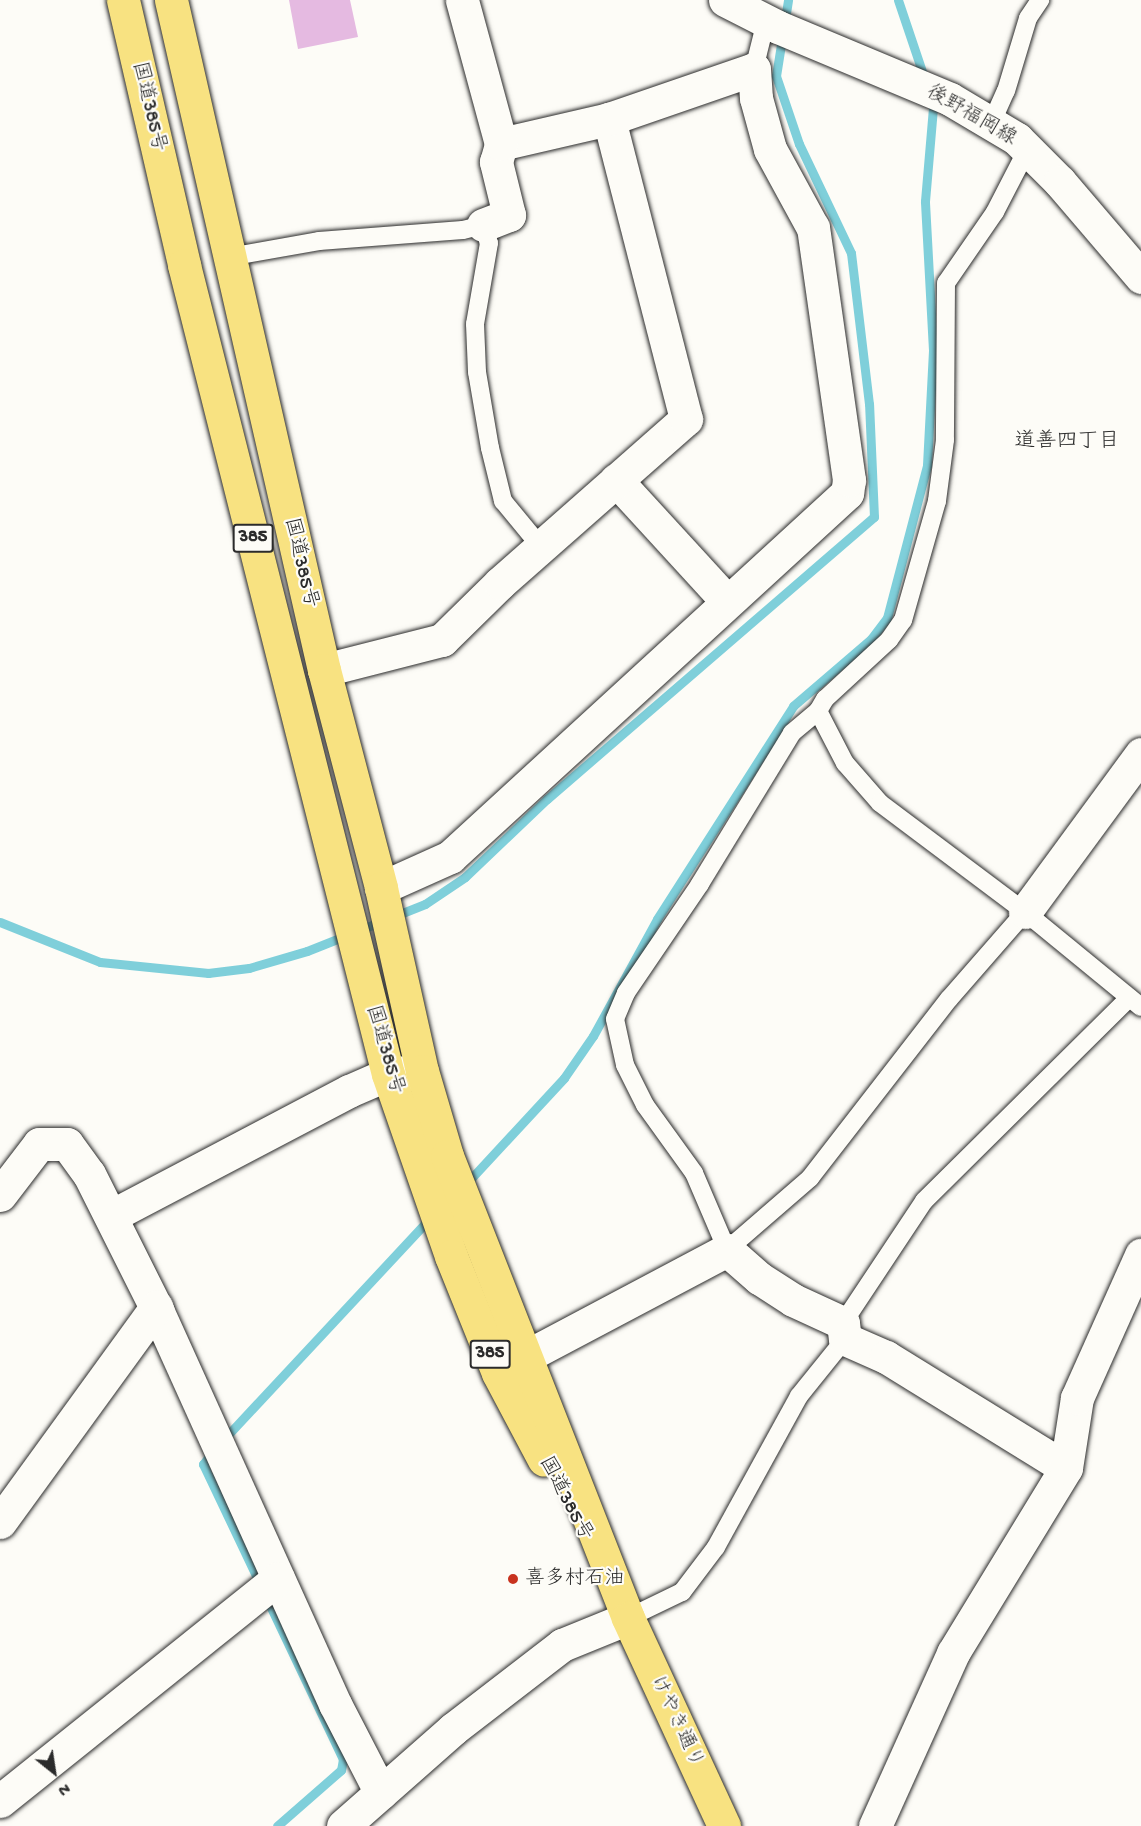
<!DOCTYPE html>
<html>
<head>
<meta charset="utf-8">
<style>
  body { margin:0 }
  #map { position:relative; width:1141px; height:1826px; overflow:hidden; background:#fdfcf7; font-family:"Gochi Hand","Klee One",sans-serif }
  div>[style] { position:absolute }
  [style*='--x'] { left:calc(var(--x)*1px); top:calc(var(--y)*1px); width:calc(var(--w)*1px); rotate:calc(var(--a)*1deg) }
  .stream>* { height:9px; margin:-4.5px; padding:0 4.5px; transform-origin:4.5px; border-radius:4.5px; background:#7fcfda }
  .building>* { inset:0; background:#e5bae1 }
  .roads { filter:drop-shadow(0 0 2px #2b2b2b) drop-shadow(0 0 2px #2b2b2b) }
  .lane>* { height:18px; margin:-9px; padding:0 9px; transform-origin:9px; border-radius:9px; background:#fdfcf7 }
  .street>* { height:33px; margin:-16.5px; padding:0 16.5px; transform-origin:16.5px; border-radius:16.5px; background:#fdfcf7 }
  .secondary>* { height:33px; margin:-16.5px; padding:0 16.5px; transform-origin:16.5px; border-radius:16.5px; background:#fdfcf7 }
  .highway>* { height:33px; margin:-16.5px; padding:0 16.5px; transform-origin:16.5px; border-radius:16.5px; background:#f8e281 }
  .dots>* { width:16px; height:16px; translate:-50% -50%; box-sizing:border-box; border:3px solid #fdfcf7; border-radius:50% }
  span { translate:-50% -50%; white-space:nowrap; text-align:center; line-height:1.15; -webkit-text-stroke:4.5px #fdfcf7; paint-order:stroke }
  .shield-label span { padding:2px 4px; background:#fdfcf7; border:2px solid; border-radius:4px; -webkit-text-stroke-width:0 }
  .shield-label { font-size:18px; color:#2b2b2b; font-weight:700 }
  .street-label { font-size:20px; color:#2b2b2b }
  .poi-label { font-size:20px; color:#2b2b2b }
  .left { translate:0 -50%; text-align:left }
  .neighbourhood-label { font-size:21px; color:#2b2b2b }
  .north { position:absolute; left:24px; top:1742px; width:60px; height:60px; -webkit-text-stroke:4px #fdfcf7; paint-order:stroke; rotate:150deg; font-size:16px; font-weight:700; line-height:24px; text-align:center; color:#2b2b2b }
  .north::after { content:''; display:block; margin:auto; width:21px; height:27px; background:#2b2b2b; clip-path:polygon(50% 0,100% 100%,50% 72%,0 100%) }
</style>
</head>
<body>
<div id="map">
  <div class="stream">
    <i style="--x:898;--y:0;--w:84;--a:71.4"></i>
    <i style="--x:0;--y:922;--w:108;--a:21.8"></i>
    <i style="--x:100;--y:962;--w:109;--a:5.8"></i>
    <i style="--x:208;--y:973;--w:41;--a:-7"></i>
    <i style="--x:249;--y:968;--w:60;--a:-16.3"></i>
    <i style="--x:307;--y:951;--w:127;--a:-21.7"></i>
    <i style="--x:425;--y:904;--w:48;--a:-34"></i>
    <i style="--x:465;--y:877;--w:113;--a:-43.6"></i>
    <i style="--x:547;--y:799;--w:432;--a:-40.8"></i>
    <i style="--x:874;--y:517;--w:113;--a:-92.5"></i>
    <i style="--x:869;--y:404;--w:152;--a:-96.8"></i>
    <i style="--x:851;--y:253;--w:121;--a:-115.5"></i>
    <i style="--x:799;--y:144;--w:72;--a:-108.7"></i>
    <i style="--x:776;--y:76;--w:77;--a:-81"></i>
    <i style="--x:465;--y:1185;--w:146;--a:-47.2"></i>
    <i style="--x:564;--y:1078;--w:51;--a:-55.4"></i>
    <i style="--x:593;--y:1036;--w:133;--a:-61.3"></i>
    <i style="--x:657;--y:919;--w:253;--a:-57.4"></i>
    <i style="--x:793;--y:706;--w:103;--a:-40.7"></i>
    <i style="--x:871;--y:639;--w:26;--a:-53"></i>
    <i style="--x:887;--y:618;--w:158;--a:-75.3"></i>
    <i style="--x:927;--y:465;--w:115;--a:-87"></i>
    <i style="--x:933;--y:350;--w:149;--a:-93.1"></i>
    <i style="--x:925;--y:201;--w:93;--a:-85.1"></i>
    <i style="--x:933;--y:108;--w:9;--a:-108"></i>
    <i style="--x:224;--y:1439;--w:304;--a:-47"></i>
    <i style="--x:214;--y:1450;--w:18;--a:128"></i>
    <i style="--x:203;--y:1464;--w:133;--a:64.6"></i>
    <i style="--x:266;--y:1597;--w:179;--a:64.6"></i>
    <i style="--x:343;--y:1759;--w:11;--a:100"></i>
    <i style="--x:341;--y:1770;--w:85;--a:138.8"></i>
  </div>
  <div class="building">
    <i style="clip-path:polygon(289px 0,350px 0,358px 37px,298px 49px)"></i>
  </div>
  <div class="roads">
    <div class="lane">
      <i style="--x:754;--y:69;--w:49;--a:-76"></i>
      <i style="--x:991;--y:124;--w:36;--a:-66"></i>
      <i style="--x:1006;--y:91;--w:76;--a:-73.2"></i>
      <i style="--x:1028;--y:18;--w:22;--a:-56"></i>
      <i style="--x:1027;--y:150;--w:70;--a:117.3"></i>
      <i style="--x:995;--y:212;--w:86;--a:124.6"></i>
      <i style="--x:946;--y:283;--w:157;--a:90.4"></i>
      <i style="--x:945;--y:440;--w:62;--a:97.5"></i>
      <i style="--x:937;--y:501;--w:124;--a:105.9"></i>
      <i style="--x:903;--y:620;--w:24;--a:125"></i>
      <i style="--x:889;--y:640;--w:87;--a:137.3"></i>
      <i style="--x:825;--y:699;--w:14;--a:120"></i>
      <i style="--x:818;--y:711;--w:59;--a:62.6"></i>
      <i style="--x:845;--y:763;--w:53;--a:48.8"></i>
      <i style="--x:880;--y:803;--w:181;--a:36.9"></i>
      <i style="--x:1025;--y:912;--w:150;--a:39.3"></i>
      <i style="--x:229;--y:257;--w:91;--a:-10.1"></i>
      <i style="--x:319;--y:241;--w:144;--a:-4.4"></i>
      <i style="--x:463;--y:230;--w:21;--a:-14"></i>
      <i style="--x:483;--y:225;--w:19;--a:72"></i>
      <i style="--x:489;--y:243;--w:82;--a:99.8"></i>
      <i style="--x:475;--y:324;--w:48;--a:87.6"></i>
      <i style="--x:477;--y:372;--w:77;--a:80.3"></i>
      <i style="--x:490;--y:448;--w:55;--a:76.2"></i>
      <i style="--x:503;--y:501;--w:60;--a:50.4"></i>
      <i style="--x:818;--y:711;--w:34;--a:140"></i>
      <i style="--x:792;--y:733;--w:177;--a:121.4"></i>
      <i style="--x:700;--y:884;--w:132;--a:124.2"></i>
      <i style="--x:626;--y:993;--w:28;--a:113"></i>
      <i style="--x:615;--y:1019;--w:47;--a:77.7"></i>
      <i style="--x:625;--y:1065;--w:45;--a:63.4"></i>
      <i style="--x:645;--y:1105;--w:84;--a:54.2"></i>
      <i style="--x:694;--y:1173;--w:84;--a:66.8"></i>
      <i style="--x:727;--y:1250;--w:110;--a:-40.9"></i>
      <i style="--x:810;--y:1178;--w:227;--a:-52.2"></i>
      <i style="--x:949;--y:999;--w:116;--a:-48.9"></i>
      <i style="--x:843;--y:1323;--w:146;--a:-56.4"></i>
      <i style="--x:924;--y:1201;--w:289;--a:-44.7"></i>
      <i style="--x:628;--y:1618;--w:60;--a:-25.7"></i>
      <i style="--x:682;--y:1592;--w:56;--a:-52.9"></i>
      <i style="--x:716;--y:1547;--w:172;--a:-61.2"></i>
      <i style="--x:799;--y:1396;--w:73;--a:-51.1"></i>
    </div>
    <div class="street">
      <i style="--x:483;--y:225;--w:28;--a:-21"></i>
      <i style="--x:509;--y:215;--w:55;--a:-103.8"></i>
      <i style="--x:496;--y:162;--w:19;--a:-74"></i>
      <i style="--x:616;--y:480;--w:164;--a:47.5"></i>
      <i style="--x:324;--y:670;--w:122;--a:-14.3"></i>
      <i style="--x:442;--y:640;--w:81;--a:-44.5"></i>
      <i style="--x:500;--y:583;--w:248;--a:-41.4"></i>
      <i style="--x:686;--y:419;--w:310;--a:-104.4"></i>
      <i style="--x:381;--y:888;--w:76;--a:-24.2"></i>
      <i style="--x:450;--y:857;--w:539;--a:-42.52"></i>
      <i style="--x:847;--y:493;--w:13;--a:-81"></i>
      <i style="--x:849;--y:480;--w:255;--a:-98.1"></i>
      <i style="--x:813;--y:228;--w:90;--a:-118.6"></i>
      <i style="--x:770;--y:149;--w:53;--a:-105.4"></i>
      <i style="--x:756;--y:98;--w:29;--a:-94"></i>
      <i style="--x:754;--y:69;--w:153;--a:161"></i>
      <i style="--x:609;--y:119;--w:111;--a:167"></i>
      <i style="--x:501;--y:144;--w:149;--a:-105.2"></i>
      <i style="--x:1025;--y:912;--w:196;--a:-53.7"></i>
      <i style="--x:0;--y:1195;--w:64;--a:-52.6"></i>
      <i style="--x:39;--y:1144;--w:28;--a:0"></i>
      <i style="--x:67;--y:1144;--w:37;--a:54"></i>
      <i style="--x:89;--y:1174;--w:154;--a:63.4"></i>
      <i style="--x:158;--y:1312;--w:430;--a:65.7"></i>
      <i style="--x:335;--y:1704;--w:100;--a:62.7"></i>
      <i style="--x:111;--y:1216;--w:269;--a:-27.7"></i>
      <i style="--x:349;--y:1091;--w:43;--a:-23.6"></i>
      <i style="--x:388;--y:1074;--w:29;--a:-6"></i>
      <i style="--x:523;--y:1358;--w:231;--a:-27.9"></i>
      <i style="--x:727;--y:1250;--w:43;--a:41.2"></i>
      <i style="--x:759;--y:1278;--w:40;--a:32.9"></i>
      <i style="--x:793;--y:1300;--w:55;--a:24.7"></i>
      <i style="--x:843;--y:1323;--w:16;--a:83"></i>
      <i style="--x:845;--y:1339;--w:45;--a:23.7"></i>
      <i style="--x:886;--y:1357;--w:211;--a:31.7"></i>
      <i style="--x:0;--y:1522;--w:266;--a:-54"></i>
      <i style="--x:0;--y:1801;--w:356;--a:-38.7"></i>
      <i style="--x:875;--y:1826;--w:190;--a:-65.7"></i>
      <i style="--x:953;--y:1653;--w:217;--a:-58.6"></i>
      <i style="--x:1066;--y:1468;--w:71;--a:-81.1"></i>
      <i style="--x:1077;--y:1398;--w:157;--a:-65.9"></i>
    </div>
    <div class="secondary">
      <i style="--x:725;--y:0;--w:59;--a:27"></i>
      <i style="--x:778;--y:27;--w:186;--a:22.7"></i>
      <i style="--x:950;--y:99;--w:78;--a:30.8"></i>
      <i style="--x:1017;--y:139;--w:61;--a:45"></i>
      <i style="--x:1060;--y:182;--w:125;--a:49.5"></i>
      <i style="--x:343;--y:1826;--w:147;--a:-41.4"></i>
      <i style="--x:453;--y:1729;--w:138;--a:-37.6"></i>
      <i style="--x:562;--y:1645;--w:71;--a:-22.2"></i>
    </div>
    <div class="highway">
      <i style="--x:123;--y:0;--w:272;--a:77"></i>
      <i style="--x:184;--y:265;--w:834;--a:75.85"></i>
      <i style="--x:388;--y:1074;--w:193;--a:70.9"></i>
      <i style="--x:451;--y:1256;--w:126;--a:68.1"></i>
      <i style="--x:498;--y:1373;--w:98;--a:62.1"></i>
      <i style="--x:171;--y:0;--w:687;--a:77.14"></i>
      <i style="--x:324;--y:670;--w:225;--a:75.3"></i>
      <i style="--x:381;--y:888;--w:188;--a:77.4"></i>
      <i style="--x:422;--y:1071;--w:89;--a:73.6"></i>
      <i style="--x:447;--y:1156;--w:496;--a:68.6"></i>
      <i style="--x:628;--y:1618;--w:229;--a:65.2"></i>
    </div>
  </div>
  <div class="dots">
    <i style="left:513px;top:1579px;background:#c8321e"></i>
  </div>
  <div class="shield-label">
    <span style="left:253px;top:538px">385</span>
    <span style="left:490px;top:1354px">385</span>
  </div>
  <div class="street-label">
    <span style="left:148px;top:107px;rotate:77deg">国道385号</span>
    <span style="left:971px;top:116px;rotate:30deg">後野福岡線</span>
    <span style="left:300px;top:563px;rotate:77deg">国道385号</span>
    <span style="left:384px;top:1050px;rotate:74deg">国道385号</span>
    <span style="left:565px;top:1499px;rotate:62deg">国道385号</span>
    <span style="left:676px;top:1722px;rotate:65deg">けやき通り</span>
  </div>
  <div class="poi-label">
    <span class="left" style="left:525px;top:1579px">喜多村石油</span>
  </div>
  <div class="neighbourhood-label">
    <span style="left:1067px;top:443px">道善四丁目</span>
  </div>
  <div class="north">N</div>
</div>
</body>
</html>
